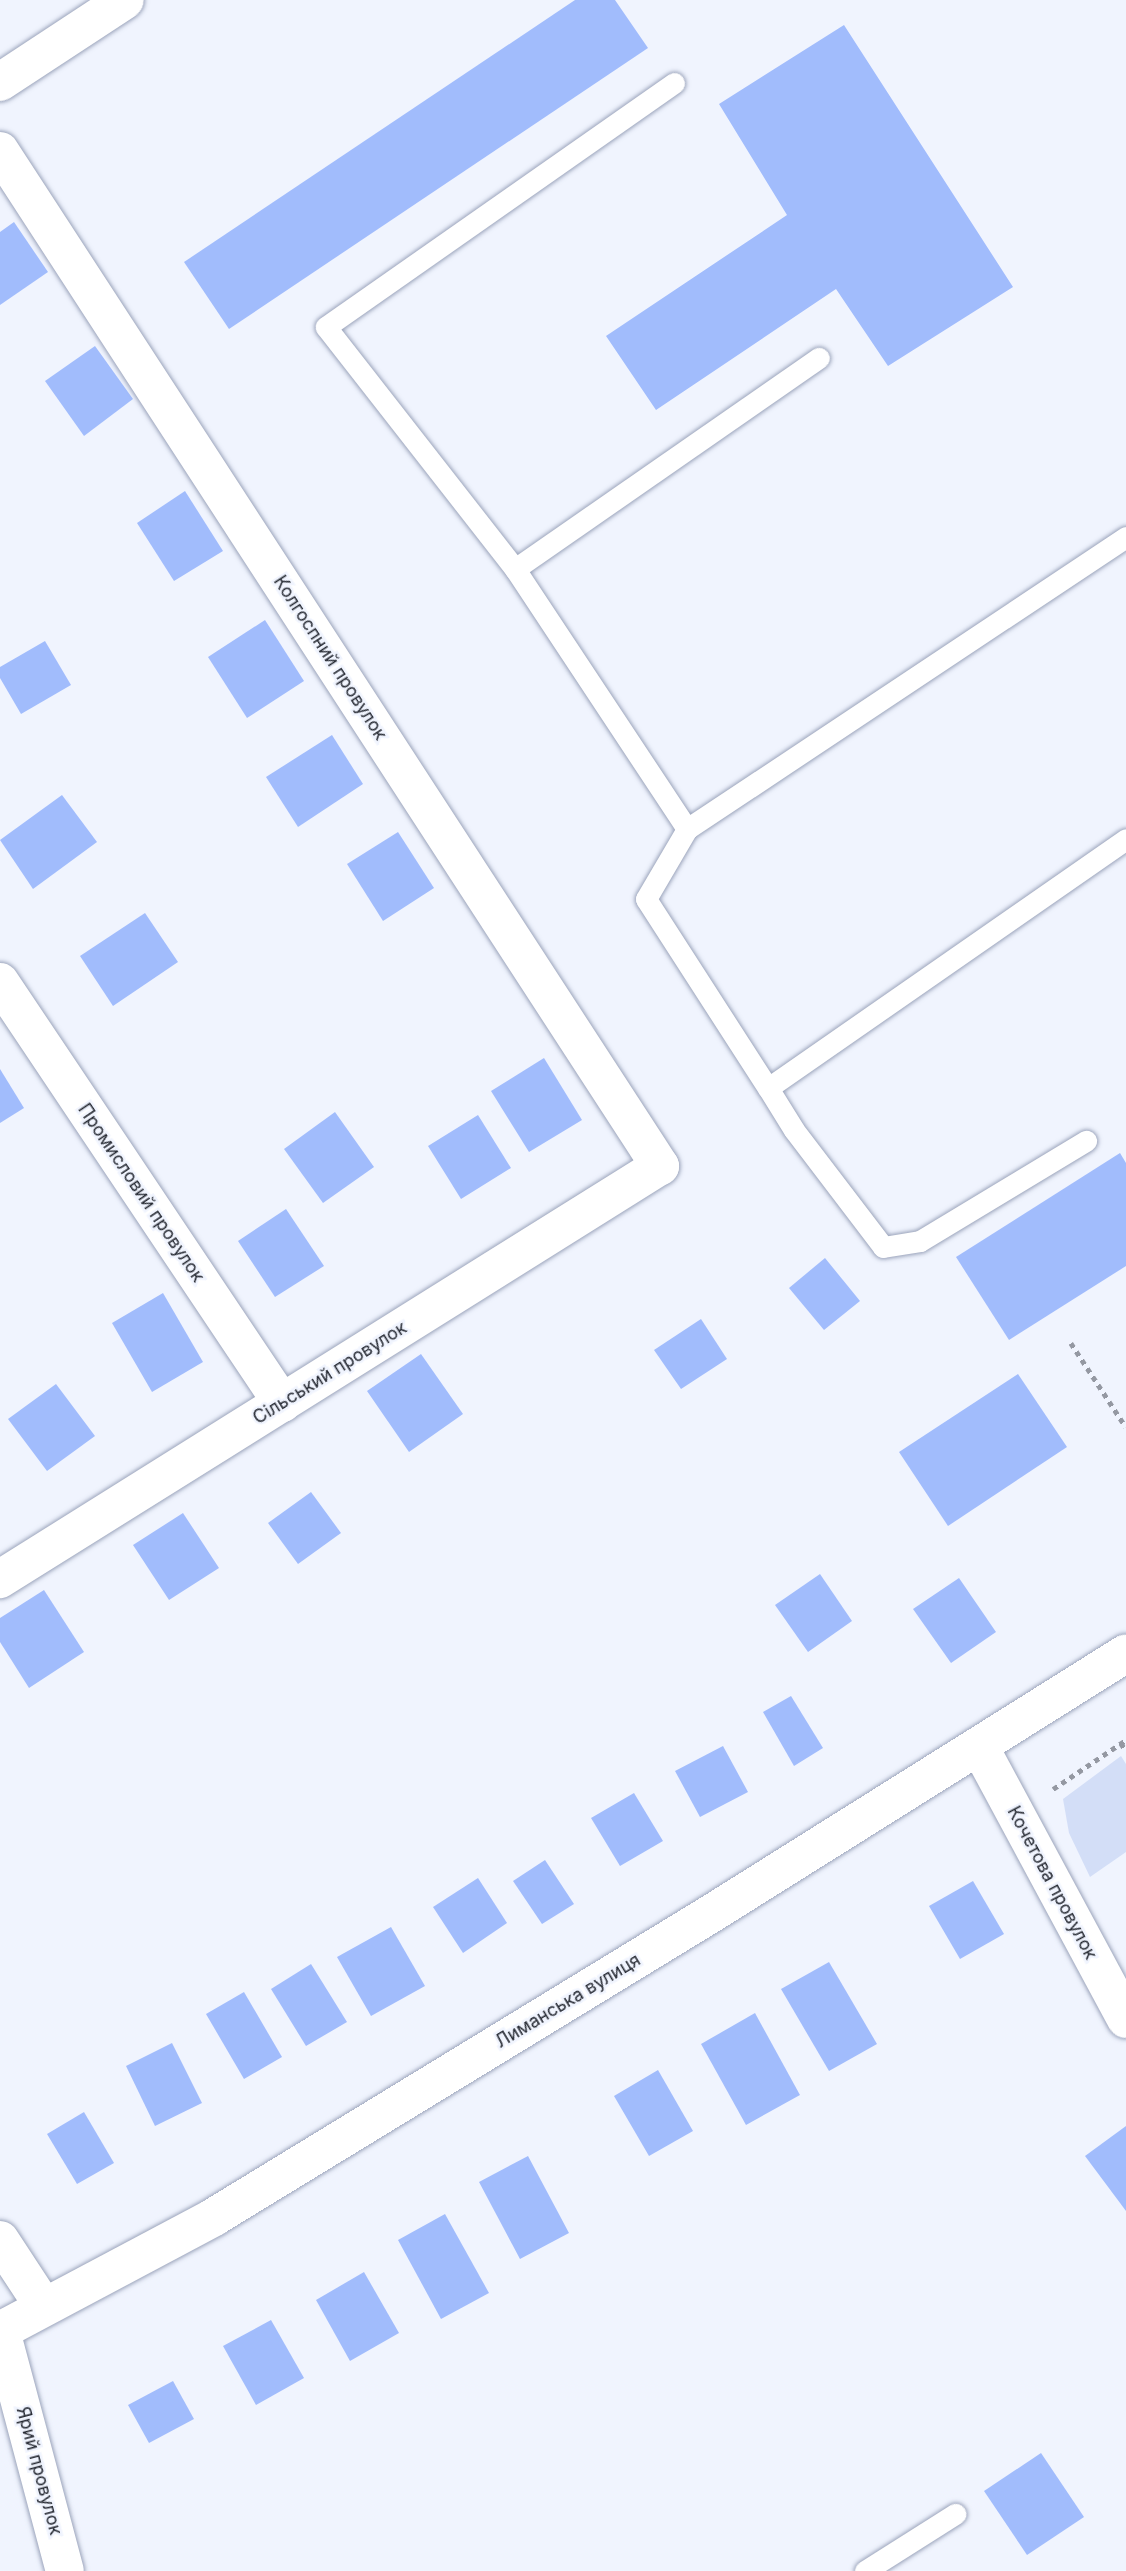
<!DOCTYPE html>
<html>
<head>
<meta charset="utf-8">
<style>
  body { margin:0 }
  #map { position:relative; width:1126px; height:2571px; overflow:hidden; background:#f0f4fe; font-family:Inter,sans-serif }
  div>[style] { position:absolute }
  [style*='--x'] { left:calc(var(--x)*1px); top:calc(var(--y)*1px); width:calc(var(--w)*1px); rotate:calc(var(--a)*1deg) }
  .green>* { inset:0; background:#d3def7 }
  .building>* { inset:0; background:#a1bcfc }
  .path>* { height:4.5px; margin-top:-2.25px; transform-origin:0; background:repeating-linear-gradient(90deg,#9498a2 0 5px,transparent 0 10px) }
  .roads { filter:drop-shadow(0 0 2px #9ba4bb) drop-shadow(0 0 2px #9ba4bb) }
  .lane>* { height:21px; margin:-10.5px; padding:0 10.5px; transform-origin:10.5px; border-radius:10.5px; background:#fff }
  .street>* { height:38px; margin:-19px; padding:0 19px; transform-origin:19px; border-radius:19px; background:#fff }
  .secondary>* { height:38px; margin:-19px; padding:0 19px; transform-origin:19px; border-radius:19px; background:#fff }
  span { translate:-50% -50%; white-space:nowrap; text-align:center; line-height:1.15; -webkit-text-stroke:5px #f0f4fe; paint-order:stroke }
  .street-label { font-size:18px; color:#252932 }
</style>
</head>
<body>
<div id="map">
  <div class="green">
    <i style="clip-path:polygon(1121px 1756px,1126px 1764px,1126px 1852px,1090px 1877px,1069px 1833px,1063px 1799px)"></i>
  </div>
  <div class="building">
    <i style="clip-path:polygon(575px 0,615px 0,648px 48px,229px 329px,184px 262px)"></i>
    <i style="clip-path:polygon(844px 25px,1013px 287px,888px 366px,836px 289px,656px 410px,606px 336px,787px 215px,719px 104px)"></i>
    <i style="clip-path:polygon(14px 222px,48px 272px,0 305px,0 232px)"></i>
    <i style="clip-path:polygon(95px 346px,133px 399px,84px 436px,45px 381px)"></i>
    <i style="clip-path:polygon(185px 491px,223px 551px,174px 581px,137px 523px)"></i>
    <i style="clip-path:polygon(265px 620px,304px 681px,247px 718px,208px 657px)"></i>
    <i style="clip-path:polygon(45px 641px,71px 685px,21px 714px,0 678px,0 667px)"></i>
    <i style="clip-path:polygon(332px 735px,363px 784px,298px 827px,266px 777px)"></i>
    <i style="clip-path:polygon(62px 795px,97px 842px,33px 889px,0 840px)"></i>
    <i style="clip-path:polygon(398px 832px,434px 888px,383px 921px,347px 864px)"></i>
    <i style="clip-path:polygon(145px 913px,178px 962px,113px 1006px,80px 956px)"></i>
    <i style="clip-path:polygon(544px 1058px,582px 1120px,529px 1152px,491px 1091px)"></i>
    <i style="clip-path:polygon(0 1069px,24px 1108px,0 1123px)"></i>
    <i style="clip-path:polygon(335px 1112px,374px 1167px,323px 1203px,284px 1149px)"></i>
    <i style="clip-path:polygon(478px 1115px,511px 1168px,461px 1199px,428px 1146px)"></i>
    <i style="clip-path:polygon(1120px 1153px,1126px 1163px,1126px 1266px,1009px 1340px,956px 1257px)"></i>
    <i style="clip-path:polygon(286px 1209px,324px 1266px,275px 1297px,238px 1241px)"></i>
    <i style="clip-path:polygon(825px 1258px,860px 1301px,824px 1330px,789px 1288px)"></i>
    <i style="clip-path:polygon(163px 1293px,203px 1362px,152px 1392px,112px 1323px)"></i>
    <i style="clip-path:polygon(701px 1319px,727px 1359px,681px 1389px,654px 1350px)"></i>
    <i style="clip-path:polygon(421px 1354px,463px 1414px,409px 1452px,367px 1391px)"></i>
    <i style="clip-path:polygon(1018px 1374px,1067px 1447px,948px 1526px,899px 1452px)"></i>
    <i style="clip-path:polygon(56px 1384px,95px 1436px,47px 1471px,8px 1419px)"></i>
    <i style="clip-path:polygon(311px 1492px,341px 1533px,298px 1564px,268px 1523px)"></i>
    <i style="clip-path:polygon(183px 1513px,219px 1568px,169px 1600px,133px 1545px)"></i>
    <i style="clip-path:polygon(820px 1574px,852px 1621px,808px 1652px,775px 1605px)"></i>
    <i style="clip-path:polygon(959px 1578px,996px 1632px,951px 1663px,913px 1609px)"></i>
    <i style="clip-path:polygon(44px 1590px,84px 1652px,29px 1688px,0 1642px,0 1618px)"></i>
    <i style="clip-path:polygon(791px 1696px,823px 1748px,794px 1766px,763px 1712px)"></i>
    <i style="clip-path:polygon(723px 1746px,748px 1792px,700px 1817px,675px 1771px)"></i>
    <i style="clip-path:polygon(634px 1793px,663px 1841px,620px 1866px,591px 1818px)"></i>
    <i style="clip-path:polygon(545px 1860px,574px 1904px,542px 1924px,513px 1881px)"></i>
    <i style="clip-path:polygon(478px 1878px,507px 1923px,463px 1953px,433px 1907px)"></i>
    <i style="clip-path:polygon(973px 1881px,1004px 1934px,960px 1959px,929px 1906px)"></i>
    <i style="clip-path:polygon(391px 1927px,425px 1986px,371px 2016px,337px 1957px)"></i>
    <i style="clip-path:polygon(829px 1962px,877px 2044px,829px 2071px,781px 1989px)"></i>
    <i style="clip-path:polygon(311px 1964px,347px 2022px,306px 2046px,271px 1989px)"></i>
    <i style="clip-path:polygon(244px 1992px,282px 2057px,244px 2079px,206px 2014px)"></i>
    <i style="clip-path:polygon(755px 2013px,800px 2095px,746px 2125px,701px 2044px)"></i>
    <i style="clip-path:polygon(172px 2043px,202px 2103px,155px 2126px,126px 2066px)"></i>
    <i style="clip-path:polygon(658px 2070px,693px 2131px,649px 2156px,614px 2096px)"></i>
    <i style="clip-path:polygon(84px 2112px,114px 2163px,77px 2184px,47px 2134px)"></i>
    <i style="clip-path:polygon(1126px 2126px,1126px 2211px,1085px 2156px)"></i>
    <i style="clip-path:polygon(528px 2156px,569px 2233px,520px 2259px,479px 2182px)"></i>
    <i style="clip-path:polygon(445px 2214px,489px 2293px,441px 2319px,398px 2240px)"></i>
    <i style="clip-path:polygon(364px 2272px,399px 2333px,350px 2361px,316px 2300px)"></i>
    <i style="clip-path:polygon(271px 2320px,304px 2378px,256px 2405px,223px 2346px)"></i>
    <i style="clip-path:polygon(173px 2381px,194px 2419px,149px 2443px,128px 2405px)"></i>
    <i style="clip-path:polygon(1041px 2453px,1084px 2517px,1027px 2555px,984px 2491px)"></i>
  </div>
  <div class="path">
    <i style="--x:1071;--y:1343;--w:100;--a:56.8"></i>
    <i style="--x:1121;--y:1743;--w:9;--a:58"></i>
    <i style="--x:1053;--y:1789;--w:88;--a:-33.9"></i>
  </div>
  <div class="roads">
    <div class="lane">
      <i style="--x:674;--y:83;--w:425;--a:145"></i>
      <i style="--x:326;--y:327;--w:307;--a:52"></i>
      <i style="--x:515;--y:569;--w:312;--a:56.5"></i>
      <i style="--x:1126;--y:537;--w:527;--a:146.37"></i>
      <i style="--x:687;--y:829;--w:81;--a:120.4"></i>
      <i style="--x:646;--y:899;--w:225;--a:57.2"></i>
      <i style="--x:768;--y:1088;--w:436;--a:-34.8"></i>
      <i style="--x:515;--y:569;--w:370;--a:-34.8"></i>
      <i style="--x:768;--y:1088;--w:49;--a:58.2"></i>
      <i style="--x:794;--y:1130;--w:147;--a:52.7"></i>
      <i style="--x:883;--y:1247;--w:37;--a:-9"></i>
      <i style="--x:920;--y:1241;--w:194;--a:-31.1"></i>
      <i style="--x:865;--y:2571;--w:107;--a:-32.3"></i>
    </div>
    <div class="street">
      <i style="--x:0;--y:82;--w:149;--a:-33.3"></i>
      <i style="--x:0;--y:151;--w:1211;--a:56.97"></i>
      <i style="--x:660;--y:1166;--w:779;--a:147.96"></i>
      <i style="--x:0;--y:982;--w:507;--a:56.18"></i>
      <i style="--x:979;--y:1746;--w:310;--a:61.7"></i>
      <i style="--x:0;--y:2240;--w:80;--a:56.7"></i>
      <i style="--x:1;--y:2331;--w:248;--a:75.1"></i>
    </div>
    <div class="secondary">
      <i style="--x:0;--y:2331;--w:242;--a:-28"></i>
      <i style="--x:214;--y:2217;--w:580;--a:-31.39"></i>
      <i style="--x:709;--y:1915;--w:492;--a:-32.1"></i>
    </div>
  </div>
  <div class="street-label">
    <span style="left:330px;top:658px;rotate:57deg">Колгоспний провулок</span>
    <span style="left:141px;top:1193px;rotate:56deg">Промисловий провулок</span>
    <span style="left:330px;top:1373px;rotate:-32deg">Сільський провулок</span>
    <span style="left:1052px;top:1883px;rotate:62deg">Кочетова провулок</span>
    <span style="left:568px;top:2001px;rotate:-31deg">Лиманська вулиця</span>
    <span style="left:39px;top:2471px;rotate:75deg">Ярий провулок</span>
  </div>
</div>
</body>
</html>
